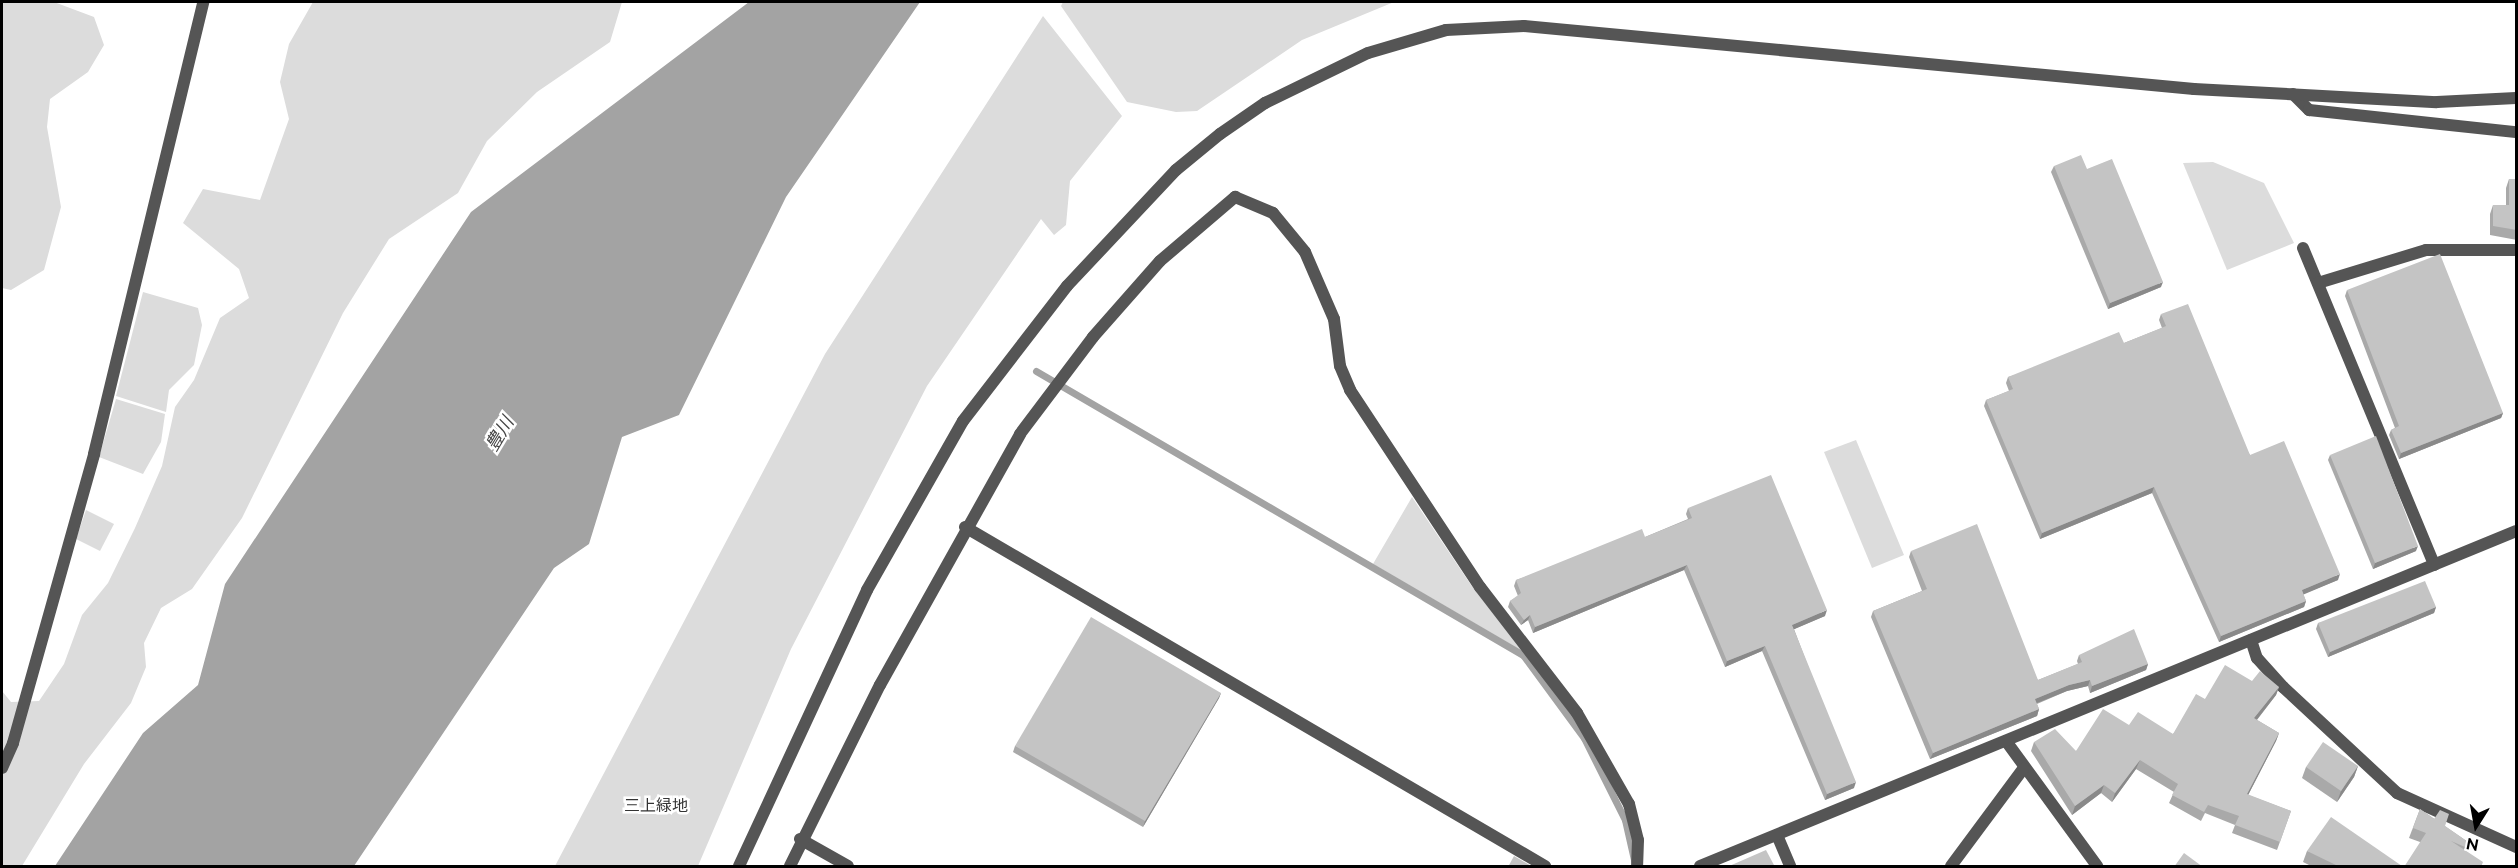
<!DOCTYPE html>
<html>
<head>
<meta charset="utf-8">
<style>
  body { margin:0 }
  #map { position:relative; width:2518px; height:868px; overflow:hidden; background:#fff; font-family:Raleway,"Noto Sans JP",sans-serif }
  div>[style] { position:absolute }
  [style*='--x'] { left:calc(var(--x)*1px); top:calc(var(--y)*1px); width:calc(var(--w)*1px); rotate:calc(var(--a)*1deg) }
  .green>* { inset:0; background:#dcdcdc }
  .water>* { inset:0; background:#a3a3a3 }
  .stream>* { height:7px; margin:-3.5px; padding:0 3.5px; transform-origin:3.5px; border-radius:3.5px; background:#a3a3a3 }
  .street>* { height:12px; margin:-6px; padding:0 6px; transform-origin:6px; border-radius:6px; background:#555 }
  .wall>* { inset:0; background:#a9a9a9 }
  .shaded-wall>* { inset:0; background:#898989 }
  .building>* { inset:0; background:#c4c4c4 }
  span { translate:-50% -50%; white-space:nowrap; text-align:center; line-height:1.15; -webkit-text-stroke:5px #fff; paint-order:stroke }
  .park-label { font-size:16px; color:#333 }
  .water-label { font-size:18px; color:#444; font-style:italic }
  .frame { position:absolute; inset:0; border:3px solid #000; pointer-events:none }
  .north { position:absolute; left:2446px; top:796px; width:60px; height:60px; -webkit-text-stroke:4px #fff; paint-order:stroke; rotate:191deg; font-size:16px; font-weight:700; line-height:24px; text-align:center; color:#000 }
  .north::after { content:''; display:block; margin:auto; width:21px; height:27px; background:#000; clip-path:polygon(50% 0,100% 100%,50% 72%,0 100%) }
</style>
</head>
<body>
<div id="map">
  <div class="green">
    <i style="clip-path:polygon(2px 2px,54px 2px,94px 17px,104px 45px,88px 72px,50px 99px,47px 127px,61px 207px,44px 270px,11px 290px,2px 288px)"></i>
    <i style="clip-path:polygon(313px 2px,622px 2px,610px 42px,537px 92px,487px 141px,458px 193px,389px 239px,343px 313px,242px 518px,192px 589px,161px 608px,144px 643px,146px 667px,131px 703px,84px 764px,22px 866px,2px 866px,2px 691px,11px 702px,39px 701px,64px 664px,82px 615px,108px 583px,135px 528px,162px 466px,175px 407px,194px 380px,220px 318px,249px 298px,239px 269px,183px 223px,203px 189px,260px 200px,289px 119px,280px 82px,289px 44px)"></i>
    <i style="clip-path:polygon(1063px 2px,1394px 2px,1302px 40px,1197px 111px,1176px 112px,1127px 102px,1061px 6px)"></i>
    <i style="clip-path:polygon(1043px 16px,1122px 116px,1070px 181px,1066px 225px,1054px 235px,1041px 219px,927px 386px,791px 649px,698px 866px,555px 866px,825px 354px)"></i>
    <i style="clip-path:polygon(2213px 162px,2264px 183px,2294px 243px,2227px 270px,2183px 163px)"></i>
    <i style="clip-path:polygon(143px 292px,198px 308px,202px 325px,194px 365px,169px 390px,166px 412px,116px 396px)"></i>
    <i style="clip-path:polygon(116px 399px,165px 414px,161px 442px,143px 474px,99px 457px)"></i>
    <i style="clip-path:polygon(1856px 440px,1904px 555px,1872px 568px,1824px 452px)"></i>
    <i style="clip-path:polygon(1412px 497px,1471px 585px,1524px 652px,1373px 564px)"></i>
    <i style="clip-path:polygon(86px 510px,114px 524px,100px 551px,76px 539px)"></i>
  </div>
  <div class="water">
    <i style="clip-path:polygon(749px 2px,920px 2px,786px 197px,679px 415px,622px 437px,589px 544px,554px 568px,354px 866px,55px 866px,143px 733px,198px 685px,225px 584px,471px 212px)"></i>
  </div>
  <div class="stream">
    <i style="--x:1036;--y:371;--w:564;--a:30.25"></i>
    <i style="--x:1523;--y:655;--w:103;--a:53.7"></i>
    <i style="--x:1584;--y:738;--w:92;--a:63.4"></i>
    <i style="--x:1625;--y:820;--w:45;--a:77.2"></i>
  </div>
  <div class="street">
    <i style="--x:2293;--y:94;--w:23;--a:45"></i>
    <i style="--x:2309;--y:110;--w:208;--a:6.1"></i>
    <i style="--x:2303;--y:248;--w:343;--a:67.5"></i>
    <i style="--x:2318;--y:283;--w:113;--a:-17"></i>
    <i style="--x:2426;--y:250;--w:90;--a:0"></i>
    <i style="--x:965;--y:527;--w:672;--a:30.31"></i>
    <i style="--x:2251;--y:640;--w:19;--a:72"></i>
    <i style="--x:2257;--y:658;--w:39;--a:48"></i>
    <i style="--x:2283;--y:687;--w:156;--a:42.9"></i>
    <i style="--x:2397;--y:793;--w:131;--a:24.4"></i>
    <i style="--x:2006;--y:741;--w:155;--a:53.9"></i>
    <i style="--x:2;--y:768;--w:27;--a:-66"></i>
    <i style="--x:13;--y:743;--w:300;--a:-74.3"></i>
    <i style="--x:94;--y:454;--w:465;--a:-76.4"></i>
    <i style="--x:1777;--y:835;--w:34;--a:67"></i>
    <i style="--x:800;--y:839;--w:55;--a:29.4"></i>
    <i style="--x:739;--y:866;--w:304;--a:-65.1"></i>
    <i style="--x:867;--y:590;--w:194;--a:-60.4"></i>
    <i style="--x:963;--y:421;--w:170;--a:-52.4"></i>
    <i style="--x:1067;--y:286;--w:159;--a:-46.8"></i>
    <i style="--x:1176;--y:170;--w:57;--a:-39.3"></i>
    <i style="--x:1220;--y:134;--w:55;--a:-34.6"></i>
    <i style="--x:1265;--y:103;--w:114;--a:-25.9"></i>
    <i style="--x:1368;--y:53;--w:81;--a:-16.4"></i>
    <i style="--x:1446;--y:30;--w:78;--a:-2.9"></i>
    <i style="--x:1524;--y:26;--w:673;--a:5.37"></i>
    <i style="--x:2194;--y:89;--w:243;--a:3.1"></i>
    <i style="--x:2437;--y:102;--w:79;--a:-2.9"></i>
    <i style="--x:790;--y:866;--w:202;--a:-63.6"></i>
    <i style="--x:880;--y:685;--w:287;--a:-60.8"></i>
    <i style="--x:1020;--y:434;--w:121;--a:-53"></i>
    <i style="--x:1093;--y:337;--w:101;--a:-48.6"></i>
    <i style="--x:1160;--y:261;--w:99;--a:-40.5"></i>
    <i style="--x:1235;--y:197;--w:41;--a:22.8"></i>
    <i style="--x:1273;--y:213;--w:50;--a:50.6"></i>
    <i style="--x:1305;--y:252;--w:73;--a:66.6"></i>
    <i style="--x:1334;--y:319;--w:47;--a:82.7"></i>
    <i style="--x:1340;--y:366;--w:26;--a:67"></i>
    <i style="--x:1350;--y:390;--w:236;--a:56.6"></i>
    <i style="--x:1480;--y:587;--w:159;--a:52.4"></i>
    <i style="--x:1577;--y:713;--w:105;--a:60.3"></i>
    <i style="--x:1629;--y:804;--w:37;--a:76"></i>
    <i style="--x:1638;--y:840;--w:26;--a:92"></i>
    <i style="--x:1700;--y:866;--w:882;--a:-22.32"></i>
    <i style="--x:1951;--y:866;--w:121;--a:-53.4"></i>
  </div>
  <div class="wall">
    <i style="clip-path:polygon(2054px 166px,2087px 169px,2161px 287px,2108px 309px,2051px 172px)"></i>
    <i style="clip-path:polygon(2509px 179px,2517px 179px,2517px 240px,2490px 235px,2490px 214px,2493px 205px,2506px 205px,2506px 188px)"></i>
    <i style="clip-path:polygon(2347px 290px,2503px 413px,2501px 418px,2399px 459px,2389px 435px,2391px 430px,2395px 428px,2345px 296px)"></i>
    <i style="clip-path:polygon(2161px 314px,2250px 455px,2338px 580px,2303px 594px,2306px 601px,2304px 607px,2219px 642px,2152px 493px,2040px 539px,1984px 406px,1986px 400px,2009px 391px,2006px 383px,2008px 377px,2124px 343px,2162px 328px,2159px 320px)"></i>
    <i style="clip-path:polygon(2330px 455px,2416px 551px,2373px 569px,2328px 460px)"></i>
    <i style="clip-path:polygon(1688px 508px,1825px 616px,1794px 629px,1854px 788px,1825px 800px,1762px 651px,1725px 667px,1684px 570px,1533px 633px,1528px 620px,1521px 625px,1508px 607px,1510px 601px,1518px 596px,1514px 586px,1516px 580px,1645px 537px,1688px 519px,1686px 514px)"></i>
    <i style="clip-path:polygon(1911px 551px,2038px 680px,2078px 664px,2077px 661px,2079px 655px,2148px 664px,2146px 670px,2090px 693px,2088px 686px,2067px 691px,2037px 704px,2039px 709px,2037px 716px,1930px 759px,1871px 617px,1873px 611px,1922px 591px,1909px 557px)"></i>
    <i style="clip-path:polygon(2436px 607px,2434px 613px,2328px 657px,2316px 629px,2318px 623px)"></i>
    <i style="clip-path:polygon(2252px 681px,2279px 687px,2276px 695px,2257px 720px,2279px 733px,2276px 741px,2248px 795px,2291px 811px,2277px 850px,2232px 833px,2235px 825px,2205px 813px,2201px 821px,2169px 803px,2174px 792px,2136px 769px,2112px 802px,2101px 793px,2072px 815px,2031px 751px,2034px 742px,2076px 751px,2129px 725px,2173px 734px,2205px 699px)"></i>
    <i style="clip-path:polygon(1221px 693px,1219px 698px,1143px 827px,1013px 752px,1015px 746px)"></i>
    <i style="clip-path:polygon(2358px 766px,2354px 777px,2337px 802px,2302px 778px,2306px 767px)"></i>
    <i style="clip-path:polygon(2420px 809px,2468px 842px,2464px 850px,2420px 842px,2409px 838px)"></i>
    <i style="clip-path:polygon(2307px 851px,2402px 866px,2313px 867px,2303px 862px)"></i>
  </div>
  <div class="shaded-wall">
    <i style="clip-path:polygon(2163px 282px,2161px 287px,2108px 309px,2110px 303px)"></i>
    <i style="clip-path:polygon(2503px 413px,2501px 418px,2399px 459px,2401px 453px)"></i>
    <i style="clip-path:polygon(2154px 487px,2152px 493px,2040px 539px,2042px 533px)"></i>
    <i style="clip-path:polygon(2418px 546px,2416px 551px,2373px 569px,2375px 563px)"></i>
    <i style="clip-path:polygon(1687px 565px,1684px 570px,1533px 633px,1535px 627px)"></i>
    <i style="clip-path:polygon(2340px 574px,2338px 580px,2300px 596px,2302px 590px)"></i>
    <i style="clip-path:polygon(2306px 601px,2304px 607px,2219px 642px,2221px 636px)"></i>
    <i style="clip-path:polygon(2436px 607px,2434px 613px,2328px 657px,2330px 652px)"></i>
    <i style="clip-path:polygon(1827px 610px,1825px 616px,1790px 631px,1792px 625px)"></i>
    <i style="clip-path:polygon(1530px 615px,1528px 620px,1521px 625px,1524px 620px)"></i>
    <i style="clip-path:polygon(1765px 646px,1762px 651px,1725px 667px,1727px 661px)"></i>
    <i style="clip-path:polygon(2148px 664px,2146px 670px,2090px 693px,2092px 686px)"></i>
    <i style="clip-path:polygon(2090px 680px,2088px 686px,2067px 691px,2032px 705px,2035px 699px,2069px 685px)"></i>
    <i style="clip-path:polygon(2279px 687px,2276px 695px,2251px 727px,2254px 718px)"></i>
    <i style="clip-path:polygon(1221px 693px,1219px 698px,1143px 827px,1145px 821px)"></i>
    <i style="clip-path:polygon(2039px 709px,2037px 716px,1930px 759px,1933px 753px)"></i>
    <i style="clip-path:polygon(2279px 733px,2276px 741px,2244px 803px,2247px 794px)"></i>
    <i style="clip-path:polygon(2140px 760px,2136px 769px,2112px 802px,2115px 793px)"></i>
    <i style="clip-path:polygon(2358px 766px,2354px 777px,2337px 802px,2341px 791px)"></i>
    <i style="clip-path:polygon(1856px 782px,1854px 788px,1825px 800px,1827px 794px)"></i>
    <i style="clip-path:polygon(2104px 785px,2101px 793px,2072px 815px,2075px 806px)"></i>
  </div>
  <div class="building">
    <i style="clip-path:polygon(2081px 155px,2087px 169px,2112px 159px,2163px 282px,2110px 303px,2054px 166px)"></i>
    <i style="clip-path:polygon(2509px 179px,2517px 179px,2517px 230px,2493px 226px,2493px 205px,2509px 205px)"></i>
    <i style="clip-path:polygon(2440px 254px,2503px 413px,2401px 453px,2391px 430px,2399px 426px,2347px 290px)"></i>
    <i style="clip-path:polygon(2188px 304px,2250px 455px,2284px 441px,2340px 574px,2302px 590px,2306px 601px,2221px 636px,2154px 487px,2042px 533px,1986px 400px,2013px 389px,2008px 377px,2119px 332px,2124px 343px,2166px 326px,2161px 314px)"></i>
    <i style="clip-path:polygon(2376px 436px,2418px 546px,2375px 563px,2330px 455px)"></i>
    <i style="clip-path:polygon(1771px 475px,1827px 610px,1792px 625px,1856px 782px,1827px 794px,1765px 646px,1727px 661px,1687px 565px,1535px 627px,1530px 615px,1524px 620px,1510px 601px,1521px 593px,1516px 580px,1642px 529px,1645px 537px,1692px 518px,1688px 508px)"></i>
    <i style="clip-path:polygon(1977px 524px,2038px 680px,2082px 662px,2079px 655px,2134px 629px,2148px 664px,2092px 686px,2090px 680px,2069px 685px,2035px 699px,2039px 709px,1933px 753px,1873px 611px,1927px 589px,1911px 551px)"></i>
    <i style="clip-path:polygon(2425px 581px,2436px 607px,2330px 652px,2318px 623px)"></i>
    <i style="clip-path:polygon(1091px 617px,1221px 693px,1145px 821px,1015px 746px)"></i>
    <i style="clip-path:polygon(2225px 665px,2252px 681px,2260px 671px,2279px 687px,2254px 718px,2279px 733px,2247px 794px,2291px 811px,2280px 842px,2235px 825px,2239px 816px,2208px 805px,2204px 812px,2172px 795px,2178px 784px,2140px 760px,2115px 793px,2104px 785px,2075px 806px,2034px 742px,2055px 729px,2076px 751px,2103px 709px,2129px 725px,2138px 712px,2173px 734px,2196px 694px,2205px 699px)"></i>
    <i style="clip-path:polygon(2323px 742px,2358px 766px,2341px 791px,2306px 767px)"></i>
    <i style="clip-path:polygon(2420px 809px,2434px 819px,2440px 810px,2449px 814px,2445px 826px,2468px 842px,2465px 847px,2451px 841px,2483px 862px,2481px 867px,2404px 867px,2426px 833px,2413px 828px)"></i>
    <i style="clip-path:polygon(2331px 817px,2402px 866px,2402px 867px,2340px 867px,2307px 851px)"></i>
    <i style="clip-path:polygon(1766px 850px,1775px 867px,1727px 867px)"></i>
    <i style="clip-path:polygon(2184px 853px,2203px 867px,2174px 867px)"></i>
    <i style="clip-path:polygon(1514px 856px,1533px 867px,1508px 867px)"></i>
  </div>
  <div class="park-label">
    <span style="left:656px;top:806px">三上緑地</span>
  </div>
  <div class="water-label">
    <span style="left:500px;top:434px;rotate:-59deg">豊川</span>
  </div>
  <div class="frame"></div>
  <div class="north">N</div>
</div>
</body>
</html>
